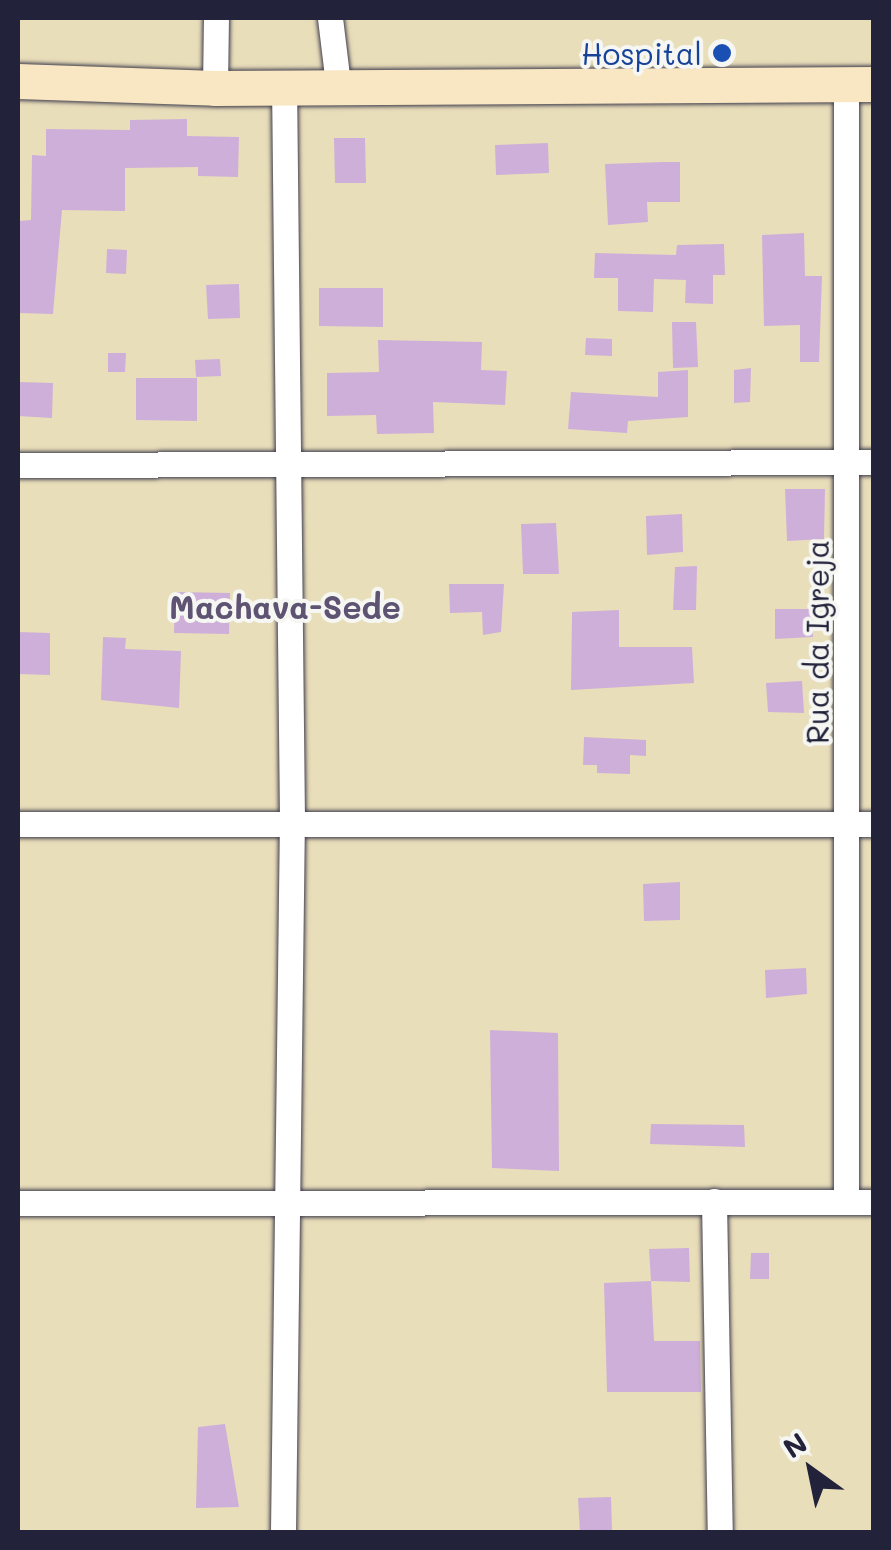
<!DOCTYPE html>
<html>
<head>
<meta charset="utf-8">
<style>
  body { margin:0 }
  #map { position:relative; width:891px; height:1550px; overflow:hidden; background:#e9deba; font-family:Mali,sans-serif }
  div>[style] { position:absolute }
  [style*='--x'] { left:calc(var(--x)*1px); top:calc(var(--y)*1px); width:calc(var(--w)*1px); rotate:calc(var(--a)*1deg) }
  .building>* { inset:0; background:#ceafd9 }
  .roads { filter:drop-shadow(0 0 2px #403e4e) drop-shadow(0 0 2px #403e4e) }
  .minor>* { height:25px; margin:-12.5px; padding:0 12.5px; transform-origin:12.5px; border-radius:12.5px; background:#fff }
  .secondary>* { height:35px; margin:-17.5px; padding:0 17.5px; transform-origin:17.5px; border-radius:17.5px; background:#f9e7c3 }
  .dots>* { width:28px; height:28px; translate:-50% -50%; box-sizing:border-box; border:5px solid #f6f6f2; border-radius:50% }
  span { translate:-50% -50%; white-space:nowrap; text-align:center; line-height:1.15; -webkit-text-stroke:8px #f6f6f2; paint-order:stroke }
  .transit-label { font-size:30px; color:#164399 }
  .right { translate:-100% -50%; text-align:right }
  .street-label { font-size:30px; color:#22223b }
  .neighbourhood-label { font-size:32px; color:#5e5372; font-weight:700 }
  .frame { position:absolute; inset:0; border:20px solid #22223b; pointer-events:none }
  .north { position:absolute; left:761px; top:1420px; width:100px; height:100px; -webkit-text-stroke:8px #f6f6f2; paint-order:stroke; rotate:327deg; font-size:28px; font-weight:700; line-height:40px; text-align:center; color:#22223b }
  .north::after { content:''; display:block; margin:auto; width:35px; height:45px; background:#22223b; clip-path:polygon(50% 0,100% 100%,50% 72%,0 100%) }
</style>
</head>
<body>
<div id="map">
  <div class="building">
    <i style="clip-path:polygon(187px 119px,187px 136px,239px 137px,238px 177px,198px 176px,198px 167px,125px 168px,125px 211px,62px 210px,53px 314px,18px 313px,18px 221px,31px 220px,32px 155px,46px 156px,46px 129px,130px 130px,130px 120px)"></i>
    <i style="clip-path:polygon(334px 138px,365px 138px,366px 183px,335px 183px)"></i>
    <i style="clip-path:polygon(548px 143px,549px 173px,496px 175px,495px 145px)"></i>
    <i style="clip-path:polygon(663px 162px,680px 162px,680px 202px,647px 202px,648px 222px,608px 225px,605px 164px)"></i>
    <i style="clip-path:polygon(804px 233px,805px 276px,822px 276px,819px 362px,800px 362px,800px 325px,764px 326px,762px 235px)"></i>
    <i style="clip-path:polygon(724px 244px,725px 275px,713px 275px,713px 304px,685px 303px,686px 280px,654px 279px,653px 312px,618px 311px,618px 278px,594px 278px,595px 253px,676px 255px,677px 245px)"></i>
    <i style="clip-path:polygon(107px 249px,127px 250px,126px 274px,106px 273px)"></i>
    <i style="clip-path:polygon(239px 284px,240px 318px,208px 319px,206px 285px)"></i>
    <i style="clip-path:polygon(319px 288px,383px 288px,383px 327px,319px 326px)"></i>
    <i style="clip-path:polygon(672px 322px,696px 322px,698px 367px,673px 368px)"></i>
    <i style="clip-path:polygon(586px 338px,612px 339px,612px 356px,585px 355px)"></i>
    <i style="clip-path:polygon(378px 340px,482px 342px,481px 370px,507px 371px,505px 405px,433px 402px,434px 433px,377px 434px,376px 415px,327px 416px,327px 373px,379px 372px)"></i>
    <i style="clip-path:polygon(108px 353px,126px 353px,125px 372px,108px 372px)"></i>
    <i style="clip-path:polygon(220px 359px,221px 376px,196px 377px,195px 360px)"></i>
    <i style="clip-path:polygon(751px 368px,750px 402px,734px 403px,734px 370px)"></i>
    <i style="clip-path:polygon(688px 370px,688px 417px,628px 421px,627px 433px,568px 429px,571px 392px,658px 397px,658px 372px)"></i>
    <i style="clip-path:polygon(136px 378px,197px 378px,197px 421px,136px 420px)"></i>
    <i style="clip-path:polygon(18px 382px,53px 383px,52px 418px,18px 416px)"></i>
    <i style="clip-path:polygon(785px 489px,825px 489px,824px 539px,787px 541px)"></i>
    <i style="clip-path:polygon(682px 514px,683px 552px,647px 555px,646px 516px)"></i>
    <i style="clip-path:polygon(556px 523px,559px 574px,523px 574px,521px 524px)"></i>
    <i style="clip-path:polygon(697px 566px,696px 610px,673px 610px,675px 567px)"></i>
    <i style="clip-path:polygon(449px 584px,504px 584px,501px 632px,483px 635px,482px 612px,450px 613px)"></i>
    <i style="clip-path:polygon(175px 592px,230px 593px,229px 634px,174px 633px)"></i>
    <i style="clip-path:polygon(775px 609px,812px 609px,813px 637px,775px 639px)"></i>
    <i style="clip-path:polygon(619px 610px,619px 647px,692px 647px,694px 683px,571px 690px,572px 612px)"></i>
    <i style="clip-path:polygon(18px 632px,50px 633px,50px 675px,18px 674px)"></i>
    <i style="clip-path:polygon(103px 637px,126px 638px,125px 649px,181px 651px,179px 708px,101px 700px)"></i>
    <i style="clip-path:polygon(802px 681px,804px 713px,768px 712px,766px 683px)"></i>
    <i style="clip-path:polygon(584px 737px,646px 740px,646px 756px,630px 755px,630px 774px,597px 773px,597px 765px,583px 765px)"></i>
    <i style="clip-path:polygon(680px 882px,680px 920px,644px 921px,643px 884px)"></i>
    <i style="clip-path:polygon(806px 968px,807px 994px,766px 998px,765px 970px)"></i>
    <i style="clip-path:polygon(490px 1030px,558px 1033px,559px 1171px,492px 1168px)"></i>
    <i style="clip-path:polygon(651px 1124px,744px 1125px,745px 1147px,650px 1144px)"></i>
    <i style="clip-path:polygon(689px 1248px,690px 1282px,651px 1281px,649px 1249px)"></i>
    <i style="clip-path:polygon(751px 1253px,769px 1253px,769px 1279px,750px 1279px)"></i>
    <i style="clip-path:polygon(651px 1281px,654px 1341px,700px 1341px,701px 1392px,607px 1392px,604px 1283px)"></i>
    <i style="clip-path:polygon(225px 1424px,239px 1507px,196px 1508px,198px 1427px)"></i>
    <i style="clip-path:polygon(611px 1497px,612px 1532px,580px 1532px,578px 1498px)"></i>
  </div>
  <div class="roads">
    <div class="minor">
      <i style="--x:330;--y:18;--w:66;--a:83.1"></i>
      <i style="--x:846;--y:83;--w:1117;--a:90"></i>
      <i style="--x:215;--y:88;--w:70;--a:-89.2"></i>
      <i style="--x:18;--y:465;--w:856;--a:-0.2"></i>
      <i style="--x:18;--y:824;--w:856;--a:0"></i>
      <i style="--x:714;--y:1201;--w:331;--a:89"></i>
      <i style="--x:18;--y:1203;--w:856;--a:-0.07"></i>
      <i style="--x:283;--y:1532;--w:712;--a:-89.28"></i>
      <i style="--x:292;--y:820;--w:734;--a:-90.62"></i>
    </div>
    <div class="secondary">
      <i style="--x:18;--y:81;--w:197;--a:2"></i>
      <i style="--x:215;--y:88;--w:659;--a:-0.35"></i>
    </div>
  </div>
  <div class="dots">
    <i style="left:722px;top:53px;background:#1a4fb4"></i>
  </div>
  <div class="transit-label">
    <span class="right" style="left:702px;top:53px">Hospital</span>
  </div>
  <div class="street-label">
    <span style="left:817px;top:642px;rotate:-90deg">Rua da Igreja</span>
  </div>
  <div class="neighbourhood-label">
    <span style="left:285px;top:606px">Machava-Sede</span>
  </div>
  <div class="frame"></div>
  <div class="north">N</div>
</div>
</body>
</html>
